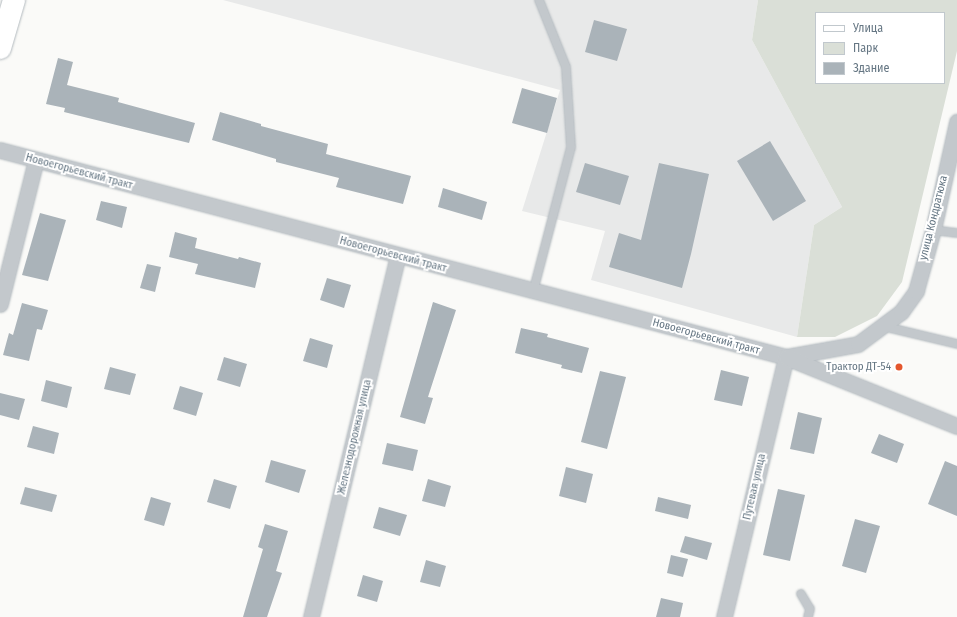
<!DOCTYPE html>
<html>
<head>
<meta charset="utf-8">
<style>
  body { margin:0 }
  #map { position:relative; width:957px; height:617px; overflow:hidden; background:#fafaf8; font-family:"Fira Sans Condensed",sans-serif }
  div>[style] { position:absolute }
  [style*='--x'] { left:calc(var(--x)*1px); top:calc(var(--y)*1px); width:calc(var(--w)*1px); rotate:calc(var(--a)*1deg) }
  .built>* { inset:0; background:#e8e9e9 }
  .green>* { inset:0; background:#dadfd7 }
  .building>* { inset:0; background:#aab3b9 }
  .roads { filter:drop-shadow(0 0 1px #b3babf) drop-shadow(0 0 1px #b3babf) }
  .lane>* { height:8px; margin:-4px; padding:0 4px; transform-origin:4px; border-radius:4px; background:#c3c8cc }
  .street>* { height:15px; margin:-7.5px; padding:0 7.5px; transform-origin:7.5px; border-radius:7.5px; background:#c3c8cc }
  .secondary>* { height:22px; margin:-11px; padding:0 11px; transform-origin:11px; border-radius:11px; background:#fff }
  .dots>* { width:11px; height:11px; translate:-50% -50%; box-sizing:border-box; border:2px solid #fff; border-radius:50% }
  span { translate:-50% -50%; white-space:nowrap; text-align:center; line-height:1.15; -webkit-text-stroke:4px #fff; paint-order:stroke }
  .street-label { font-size:11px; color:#657683 }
  .poi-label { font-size:11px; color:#657683 }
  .right { translate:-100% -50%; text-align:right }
  .legend { position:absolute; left:815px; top:12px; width:130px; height:72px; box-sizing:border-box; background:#fff; border:1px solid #c1c8cd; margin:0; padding:5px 7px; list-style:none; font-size:12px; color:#657683 }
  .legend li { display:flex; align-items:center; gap:8px; height:20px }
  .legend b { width:20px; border:1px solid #c1c8cd }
</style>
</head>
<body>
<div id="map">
  <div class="built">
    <i style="clip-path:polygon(223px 0,758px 0,752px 40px,842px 207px,814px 225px,797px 337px,591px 280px,605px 231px,522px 211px,560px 90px)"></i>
  </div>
  <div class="green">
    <i style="clip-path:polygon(evenodd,758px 0,957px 0,957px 51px,902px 282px,877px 316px,835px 337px,797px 337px,814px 225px,842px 207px,752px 40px,758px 0,816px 13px,944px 13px,944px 83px,816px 83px,816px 13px)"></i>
  </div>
  <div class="building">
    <i style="clip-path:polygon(594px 20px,627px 29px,617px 61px,585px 52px)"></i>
    <i style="clip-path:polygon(58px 58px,73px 62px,67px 85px,119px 98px,118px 102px,195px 123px,189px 143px,64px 112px,65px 108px,46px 104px)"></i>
    <i style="clip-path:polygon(522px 88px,557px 98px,547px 133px,512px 123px)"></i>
    <i style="clip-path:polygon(220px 112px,261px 124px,261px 126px,328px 144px,326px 154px,411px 176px,403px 204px,336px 187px,339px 178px,276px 162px,276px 159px,212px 140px)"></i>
    <i style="clip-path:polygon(770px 141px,806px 201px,773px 221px,737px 161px)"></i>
    <i style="clip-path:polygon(585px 163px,629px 176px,620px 205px,576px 192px)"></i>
    <i style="clip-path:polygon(659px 163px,709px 174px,691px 254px,682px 288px,609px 267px,619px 233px,641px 240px)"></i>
    <i style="clip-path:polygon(443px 188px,487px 202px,482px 220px,438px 207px)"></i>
    <i style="clip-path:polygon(101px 201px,127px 207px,122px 228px,96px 220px)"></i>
    <i style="clip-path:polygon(40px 213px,66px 220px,48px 281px,22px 275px)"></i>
    <i style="clip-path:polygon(175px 232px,197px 238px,195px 248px,238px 259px,239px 257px,261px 263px,255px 288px,195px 274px,198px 264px,169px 257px)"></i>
    <i style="clip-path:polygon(147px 264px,161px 267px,155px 292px,140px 288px)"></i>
    <i style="clip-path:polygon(327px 278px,351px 285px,344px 308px,320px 300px)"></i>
    <i style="clip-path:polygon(433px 302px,456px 310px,428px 397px,433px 398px,425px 424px,400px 417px)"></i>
    <i style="clip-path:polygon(22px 303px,48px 310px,42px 330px,37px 329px,29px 361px,3px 355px,9px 333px,13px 335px)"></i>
    <i style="clip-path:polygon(521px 328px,548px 334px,547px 337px,589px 348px,582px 373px,561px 368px,562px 365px,515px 353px)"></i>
    <i style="clip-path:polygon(310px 338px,333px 345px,327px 368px,303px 361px)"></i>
    <i style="clip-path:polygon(224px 357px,247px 364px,240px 387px,217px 380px)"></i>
    <i style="clip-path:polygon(110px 367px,136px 374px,130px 395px,104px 389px)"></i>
    <i style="clip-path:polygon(721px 370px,749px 377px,742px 406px,714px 400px)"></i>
    <i style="clip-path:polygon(600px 371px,626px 377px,607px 449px,581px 442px)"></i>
    <i style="clip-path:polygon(46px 380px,72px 387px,67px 408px,41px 401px)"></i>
    <i style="clip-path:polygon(180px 386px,203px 393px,196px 416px,173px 409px)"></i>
    <i style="clip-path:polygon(0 393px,25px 399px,19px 420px,0 415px)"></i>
    <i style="clip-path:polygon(798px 412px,822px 418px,814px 454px,790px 449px)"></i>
    <i style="clip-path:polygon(33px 426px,59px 433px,54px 454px,27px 447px)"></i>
    <i style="clip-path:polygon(879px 434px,904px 444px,897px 463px,871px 453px)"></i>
    <i style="clip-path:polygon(387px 443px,418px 450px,413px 471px,382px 464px)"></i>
    <i style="clip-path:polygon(271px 460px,306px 470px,299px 493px,265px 482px)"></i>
    <i style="clip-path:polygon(945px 461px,957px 466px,957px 516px,928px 504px)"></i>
    <i style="clip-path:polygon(566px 467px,593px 474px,586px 503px,559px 496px)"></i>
    <i style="clip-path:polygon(214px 479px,237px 486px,230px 509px,207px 502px)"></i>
    <i style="clip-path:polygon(428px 479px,451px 486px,445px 507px,422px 501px)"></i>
    <i style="clip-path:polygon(25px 487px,57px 495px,52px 512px,20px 504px)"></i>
    <i style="clip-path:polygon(778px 489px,805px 495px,790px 561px,763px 555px)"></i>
    <i style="clip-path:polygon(151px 497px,171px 503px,164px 526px,144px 520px)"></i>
    <i style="clip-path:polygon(658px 497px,691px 505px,688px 519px,655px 511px)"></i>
    <i style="clip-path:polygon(379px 507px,407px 515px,400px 536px,373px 528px)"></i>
    <i style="clip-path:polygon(855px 519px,880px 526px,866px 573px,842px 566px)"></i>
    <i style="clip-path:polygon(265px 524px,288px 531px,276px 571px,282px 573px,267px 617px,243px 617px,263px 549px,258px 547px)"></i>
    <i style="clip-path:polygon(685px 536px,712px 543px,707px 560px,680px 552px)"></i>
    <i style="clip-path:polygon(671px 555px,688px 559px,683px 577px,667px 573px)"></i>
    <i style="clip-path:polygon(426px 560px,446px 566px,440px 587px,420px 582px)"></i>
    <i style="clip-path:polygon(363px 575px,383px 581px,377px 602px,357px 596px)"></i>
    <i style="clip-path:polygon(661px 598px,683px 603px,680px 617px,656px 617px)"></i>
  </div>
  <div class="roads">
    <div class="lane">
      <i style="--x:933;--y:230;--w:24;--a:7"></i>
      <i style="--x:533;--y:292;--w:150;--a:-75.3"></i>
      <i style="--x:571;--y:147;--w:80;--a:-93.6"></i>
      <i style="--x:566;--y:67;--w:72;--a:-111.9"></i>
      <i style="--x:882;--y:326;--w:77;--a:13.5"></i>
      <i style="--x:801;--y:594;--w:17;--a:59"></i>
      <i style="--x:810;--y:609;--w:8;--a:104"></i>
    </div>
    <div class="street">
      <i style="--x:0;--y:150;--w:813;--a:14.75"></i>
      <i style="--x:786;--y:357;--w:73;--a:-10.2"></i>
      <i style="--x:858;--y:344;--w:54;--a:-36.7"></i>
      <i style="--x:901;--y:312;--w:26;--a:-54"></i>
      <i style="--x:916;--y:291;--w:63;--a:-74.4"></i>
      <i style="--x:933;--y:230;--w:111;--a:-77.5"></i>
      <i style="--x:0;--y:304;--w:148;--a:-76"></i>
      <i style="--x:311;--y:617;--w:371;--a:-76.5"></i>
      <i style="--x:724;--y:617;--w:267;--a:-76.6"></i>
      <i style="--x:786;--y:357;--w:184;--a:22"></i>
    </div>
    <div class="secondary">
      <i style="--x:0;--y:48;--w:50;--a:-73.7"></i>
    </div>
  </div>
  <div class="dots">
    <i style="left:899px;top:367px;background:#e4572e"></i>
  </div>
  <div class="street-label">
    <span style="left:79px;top:172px;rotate:15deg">Новоегорьевский тракт</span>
    <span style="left:934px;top:218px;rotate:-76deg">улица Кондратюка</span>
    <span style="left:393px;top:255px;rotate:15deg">Новоегорьевский тракт</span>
    <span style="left:706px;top:337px;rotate:15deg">Новоегорьевский тракт</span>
    <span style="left:355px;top:437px;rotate:-77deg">Железнодорожная улица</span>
    <span style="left:755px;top:487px;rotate:-77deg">Путевая улица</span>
  </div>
  <div class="poi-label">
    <span class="right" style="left:891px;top:367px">Трактор ДТ-54</span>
  </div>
  <ul class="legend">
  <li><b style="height:5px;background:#fff"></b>Улица</li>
  <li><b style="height:11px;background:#dadfd7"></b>Парк</li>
  <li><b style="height:11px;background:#aab3b9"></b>Здание</li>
  </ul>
</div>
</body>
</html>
